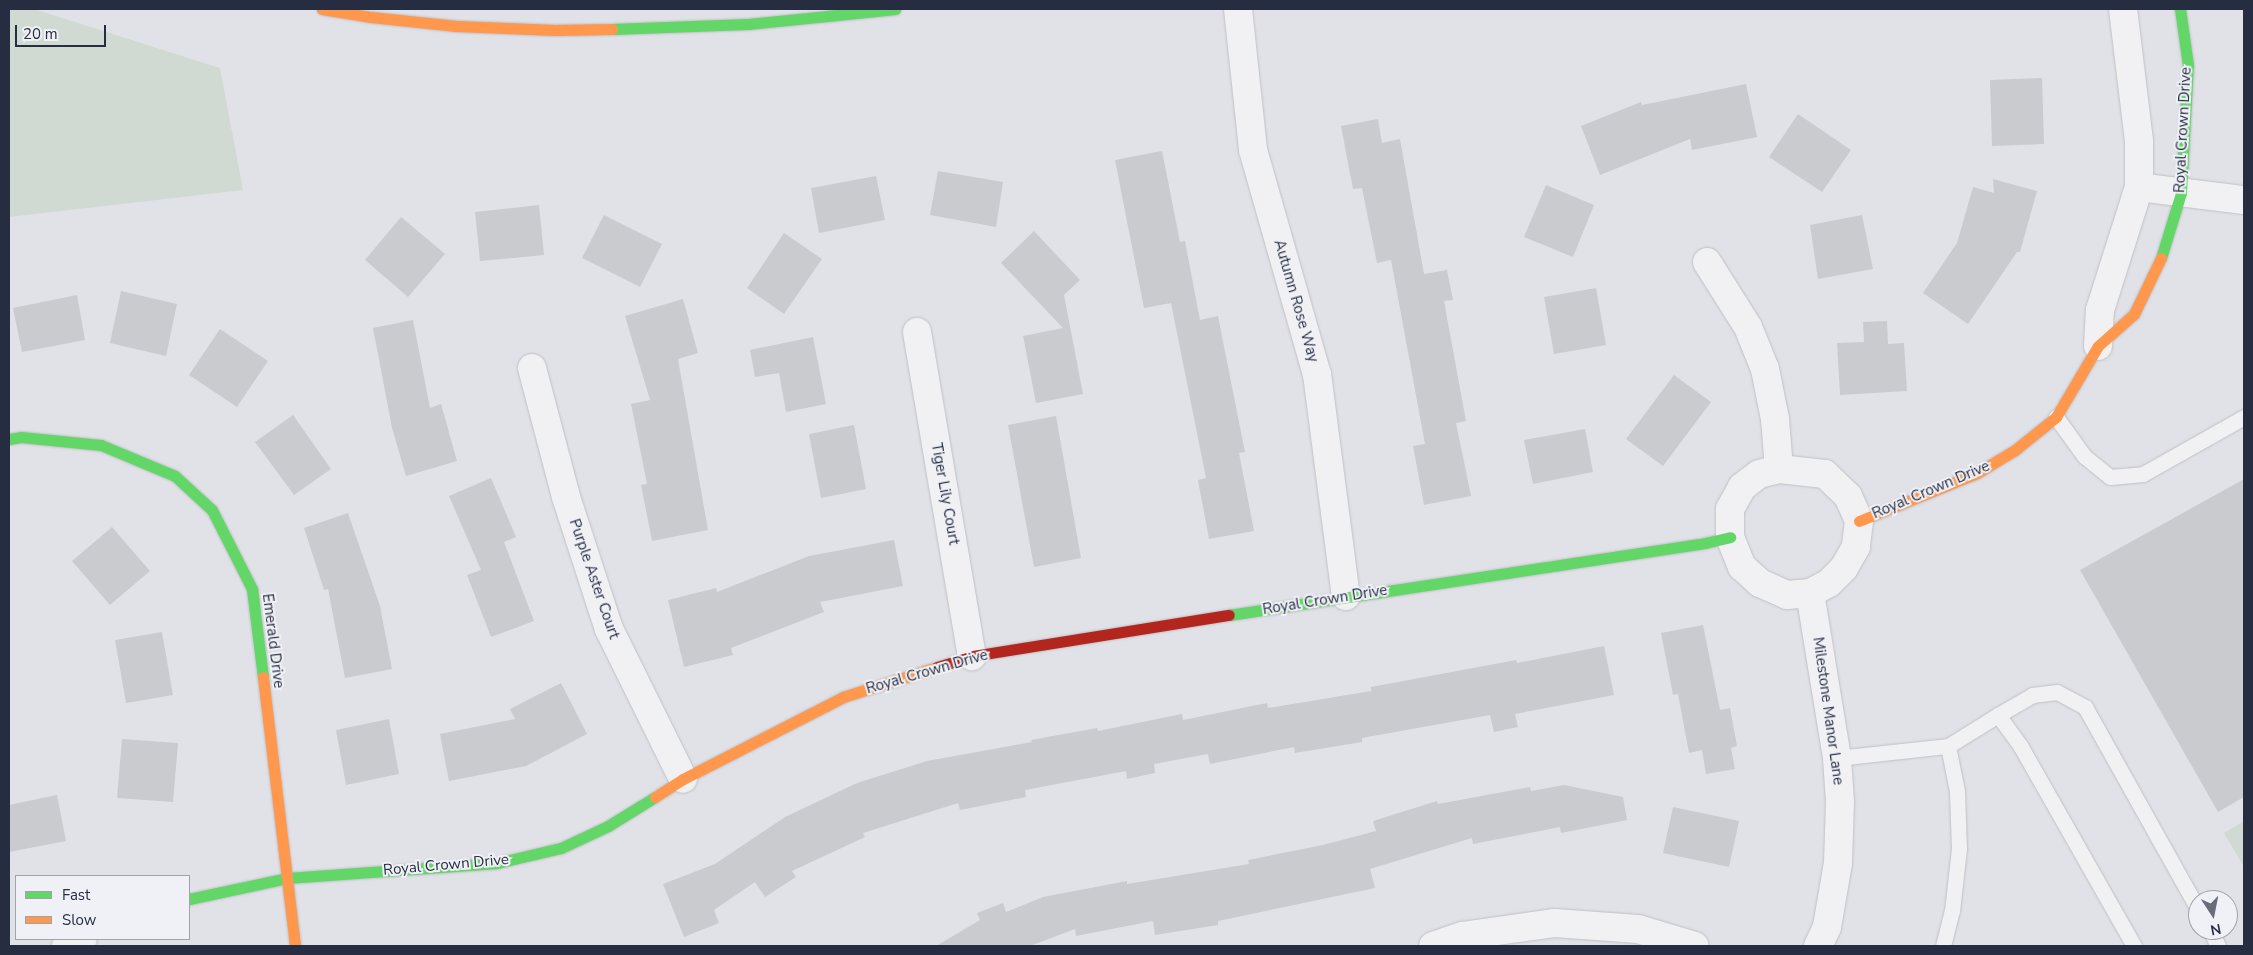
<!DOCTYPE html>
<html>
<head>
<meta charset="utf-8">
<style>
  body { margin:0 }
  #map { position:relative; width:2253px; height:955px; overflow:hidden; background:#e1e2e7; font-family:"Nunito Sans",sans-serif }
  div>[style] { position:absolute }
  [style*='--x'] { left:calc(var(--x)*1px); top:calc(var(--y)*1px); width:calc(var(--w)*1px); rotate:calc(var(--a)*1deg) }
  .green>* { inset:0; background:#d0dad2 }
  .building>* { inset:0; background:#c9cbcf }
  .roads { filter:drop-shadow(0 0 1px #bfc0c5) drop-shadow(0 0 1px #bfc0c5) }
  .lane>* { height:15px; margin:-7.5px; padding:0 7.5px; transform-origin:7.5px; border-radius:7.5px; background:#f1f1f3 }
  .street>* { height:28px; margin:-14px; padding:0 14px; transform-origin:14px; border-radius:14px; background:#f1f1f3 }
  .fast>* { height:11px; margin:-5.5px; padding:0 5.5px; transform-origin:5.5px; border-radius:5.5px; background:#63d668 }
  .slow>* { height:11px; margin:-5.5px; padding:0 5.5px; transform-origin:5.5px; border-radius:5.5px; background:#ff974d }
  .jam>* { height:11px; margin:-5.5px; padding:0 5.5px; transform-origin:5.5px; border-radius:5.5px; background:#b3261e }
  span { translate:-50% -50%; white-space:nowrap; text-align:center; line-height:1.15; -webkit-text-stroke:4px #eff1f6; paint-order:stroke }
  .street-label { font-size:15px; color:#272d41 }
  .frame { position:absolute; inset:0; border:10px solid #272d41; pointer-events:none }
  .legend { position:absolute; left:15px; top:875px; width:175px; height:65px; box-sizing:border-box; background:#eff1f6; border:1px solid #9fa3ae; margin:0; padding:6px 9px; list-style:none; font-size:15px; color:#272d41 }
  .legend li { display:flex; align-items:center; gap:10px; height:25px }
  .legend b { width:25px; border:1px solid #9fa3ae }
  .north { position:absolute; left:2188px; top:890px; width:50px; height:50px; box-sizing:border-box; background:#eff1f6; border:1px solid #9fa3ae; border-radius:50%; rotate:169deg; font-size:14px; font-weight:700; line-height:20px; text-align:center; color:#272d41 }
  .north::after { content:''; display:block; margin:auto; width:18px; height:22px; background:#686c7b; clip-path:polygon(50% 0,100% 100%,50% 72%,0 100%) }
  .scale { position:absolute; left:15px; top:25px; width:91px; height:22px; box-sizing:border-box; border:2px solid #272d41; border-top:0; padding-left:6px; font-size:15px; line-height:18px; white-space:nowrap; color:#272d41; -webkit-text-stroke:4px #eff1f6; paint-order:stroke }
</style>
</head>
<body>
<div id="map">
  <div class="green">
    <i style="clip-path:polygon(9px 9px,34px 9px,220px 68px,243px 190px,9px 217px)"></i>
    <i style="clip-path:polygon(2244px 821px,2244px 867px,2224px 833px)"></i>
  </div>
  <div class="building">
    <i style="clip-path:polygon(2042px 78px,2044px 144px,1992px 146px,1990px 80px)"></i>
    <i style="clip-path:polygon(1746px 84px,1757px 137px,1692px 150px,1690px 139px,1600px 175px,1581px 126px,1641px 102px,1642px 105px)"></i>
    <i style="clip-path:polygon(1798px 114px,1851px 150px,1822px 192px,1769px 157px)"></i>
    <i style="clip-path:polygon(1378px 119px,1382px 143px,1400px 139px,1424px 274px,1447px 270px,1453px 300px,1444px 301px,1466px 421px,1456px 423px,1471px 496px,1424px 505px,1413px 446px,1425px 444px,1391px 260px,1377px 263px,1362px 188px,1353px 189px,1341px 126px)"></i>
    <i style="clip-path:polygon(1162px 151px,1180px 242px,1185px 241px,1200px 320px,1218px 316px,1245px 452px,1239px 453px,1254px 531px,1209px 539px,1198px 480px,1206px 478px,1171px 303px,1144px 308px,1115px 160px)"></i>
    <i style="clip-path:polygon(938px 171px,1003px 182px,996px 227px,930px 215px)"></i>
    <i style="clip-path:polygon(876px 176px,885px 220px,819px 233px,811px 188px)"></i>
    <i style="clip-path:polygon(1993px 179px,2037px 191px,2020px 252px,2017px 252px,1968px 324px,1923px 293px,1957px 243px,1973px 187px,1994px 193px)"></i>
    <i style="clip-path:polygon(1546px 185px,1594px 205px,1573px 257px,1524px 237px)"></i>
    <i style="clip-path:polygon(539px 205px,544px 255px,480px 261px,475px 212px)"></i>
    <i style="clip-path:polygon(604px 215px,662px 244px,640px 287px,582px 258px)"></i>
    <i style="clip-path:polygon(1862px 215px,1873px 269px,1818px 279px,1810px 225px)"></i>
    <i style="clip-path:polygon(401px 217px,445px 254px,408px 297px,365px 260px)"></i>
    <i style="clip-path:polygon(1034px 231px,1080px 280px,1064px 295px,1083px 394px,1036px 403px,1023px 336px,1063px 328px,1001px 263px)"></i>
    <i style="clip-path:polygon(784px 233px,822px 259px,784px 314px,747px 288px)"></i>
    <i style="clip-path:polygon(1596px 288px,1606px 345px,1554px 354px,1544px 297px)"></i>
    <i style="clip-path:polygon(121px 291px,177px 304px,166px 356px,110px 343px)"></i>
    <i style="clip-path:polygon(77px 295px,85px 340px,22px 352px,13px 308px)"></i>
    <i style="clip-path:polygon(683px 299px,698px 353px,678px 359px,708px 530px,652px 541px,641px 485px,647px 484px,631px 404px,650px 400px,625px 316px)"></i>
    <i style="clip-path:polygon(413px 320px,430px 408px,441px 404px,457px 461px,406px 476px,392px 428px,373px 328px)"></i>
    <i style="clip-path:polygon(1887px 321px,1888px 344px,1904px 343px,1907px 391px,1840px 395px,1837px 343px,1864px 342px,1863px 322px)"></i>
    <i style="clip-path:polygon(220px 329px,268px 361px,237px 407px,189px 375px)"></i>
    <i style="clip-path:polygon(813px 337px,826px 404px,786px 412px,779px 373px,755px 377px,750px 350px)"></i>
    <i style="clip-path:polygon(1674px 375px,1711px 402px,1663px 466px,1626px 439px)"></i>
    <i style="clip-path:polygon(293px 415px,331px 469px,294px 495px,255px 442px)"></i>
    <i style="clip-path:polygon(1056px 416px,1081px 558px,1034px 567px,1008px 425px)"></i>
    <i style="clip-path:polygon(854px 425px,866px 489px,821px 498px,809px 434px)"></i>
    <i style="clip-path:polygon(1585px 429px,1593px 472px,1533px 484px,1524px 440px)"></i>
    <i style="clip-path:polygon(491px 478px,516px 537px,504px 542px,534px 621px,491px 637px,467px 575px,481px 570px,449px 496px)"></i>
    <i style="clip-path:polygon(2244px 479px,2244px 797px,2218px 812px,2080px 570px)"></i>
    <i style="clip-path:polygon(348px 513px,380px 606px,392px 669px,345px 678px,328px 589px,324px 590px,304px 528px)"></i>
    <i style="clip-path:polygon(112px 527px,150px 571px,110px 605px,72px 561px)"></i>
    <i style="clip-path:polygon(894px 540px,903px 586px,820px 602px,824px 612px,731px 648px,733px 655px,684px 667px,668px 600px,716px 588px,717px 592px,809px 556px)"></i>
    <i style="clip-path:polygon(1703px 625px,1720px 710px,1730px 708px,1737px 746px,1731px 748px,1735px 769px,1706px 774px,1702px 750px,1689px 753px,1678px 694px,1673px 695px,1661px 633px)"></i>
    <i style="clip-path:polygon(162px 632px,173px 695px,126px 703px,115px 640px)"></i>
    <i style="clip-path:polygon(1604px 646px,1614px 695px,1515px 714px,1518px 727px,1494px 732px,1490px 715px,1362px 738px,1362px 742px,1295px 753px,1294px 747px,1210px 764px,1208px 754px,1154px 764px,1155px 773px,1127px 779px,1126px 771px,1025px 790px,1026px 797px,960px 810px,958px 803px,863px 833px,865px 837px,792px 871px,796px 877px,765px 897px,755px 882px,714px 910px,719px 923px,684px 937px,663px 884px,715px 864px,785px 817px,857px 783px,927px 761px,1032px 742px,1031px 740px,1097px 728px,1098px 731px,1182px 714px,1183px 720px,1267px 703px,1268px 708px,1371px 691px,1371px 687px,1516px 660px,1517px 663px)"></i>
    <i style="clip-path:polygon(561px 683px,587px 734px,526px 766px,449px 781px,440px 734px,515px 719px,510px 709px)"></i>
    <i style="clip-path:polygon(389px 719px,399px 774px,346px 785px,336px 730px)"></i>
    <i style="clip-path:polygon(122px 739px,178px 743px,173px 802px,117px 798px)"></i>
    <i style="clip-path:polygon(1564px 785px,1623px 797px,1627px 820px,1561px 833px,1560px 827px,1473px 844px,1472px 838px,1370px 869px,1375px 888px,1218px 921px,1218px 925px,1155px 935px,1153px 921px,1076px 936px,1075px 929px,1030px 946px,936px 946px,980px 920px,977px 913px,1003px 903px,1006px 912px,1043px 897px,1127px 881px,1127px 884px,1249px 864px,1248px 860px,1323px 845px,1376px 831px,1373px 821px,1437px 801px,1438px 804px,1530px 787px,1531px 791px)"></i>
    <i style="clip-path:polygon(57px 795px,66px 841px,9px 852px,9px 805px)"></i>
    <i style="clip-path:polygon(1673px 807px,1739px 821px,1729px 867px,1663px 853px)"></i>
  </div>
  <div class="roads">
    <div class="lane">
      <i style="--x:2056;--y:417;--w:48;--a:54.3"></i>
      <i style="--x:2084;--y:456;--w:33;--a:39"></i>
      <i style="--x:2110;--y:477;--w:33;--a:-5"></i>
      <i style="--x:2143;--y:474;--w:116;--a:-29.4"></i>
      <i style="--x:1998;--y:715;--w:39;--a:-30"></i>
      <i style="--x:2032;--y:695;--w:25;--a:-7"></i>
      <i style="--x:2057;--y:692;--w:32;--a:28"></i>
      <i style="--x:2085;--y:707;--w:231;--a:60.8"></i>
      <i style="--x:1837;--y:758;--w:112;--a:-6.2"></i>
      <i style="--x:1948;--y:746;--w:59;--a:-31.8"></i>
      <i style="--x:1998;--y:715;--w:39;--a:54"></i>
      <i style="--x:2021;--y:747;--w:229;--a:60.4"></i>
      <i style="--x:2210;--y:930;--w:18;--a:63"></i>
      <i style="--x:1943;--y:946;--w:36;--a:-76"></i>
      <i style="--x:1952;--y:911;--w:62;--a:-83.6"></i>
      <i style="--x:1959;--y:849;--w:58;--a:-92"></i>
      <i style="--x:1957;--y:791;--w:46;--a:-101.3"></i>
    </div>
    <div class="street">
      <i style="--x:1238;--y:9;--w:142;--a:83.9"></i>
      <i style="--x:1253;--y:150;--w:233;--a:74.1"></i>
      <i style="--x:1317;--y:374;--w:224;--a:82.6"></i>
      <i style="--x:2139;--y:187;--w:106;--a:7.1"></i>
      <i style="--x:1707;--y:262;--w:77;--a:57.8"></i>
      <i style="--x:1748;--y:327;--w:45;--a:68"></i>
      <i style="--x:1765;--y:369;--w:51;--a:78.7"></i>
      <i style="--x:1775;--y:419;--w:50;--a:85.4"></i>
      <i style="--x:917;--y:332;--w:329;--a:80.4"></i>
      <i style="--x:2098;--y:346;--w:36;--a:-87"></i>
      <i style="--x:2100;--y:310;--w:129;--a:-72.4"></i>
      <i style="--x:2139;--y:187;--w:46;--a:-90"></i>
      <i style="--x:2139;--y:141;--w:133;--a:-96.9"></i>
      <i style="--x:532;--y:368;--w:133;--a:75.2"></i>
      <i style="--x:566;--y:497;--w:139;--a:72"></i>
      <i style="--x:609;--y:629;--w:167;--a:63.7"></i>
      <i style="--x:1779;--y:469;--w:46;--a:6.2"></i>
      <i style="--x:1825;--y:474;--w:32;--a:44"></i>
      <i style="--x:1848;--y:496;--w:27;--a:66"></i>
      <i style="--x:1859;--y:521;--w:26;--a:97"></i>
      <i style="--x:1856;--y:547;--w:24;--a:120"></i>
      <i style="--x:1844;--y:568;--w:21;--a:135"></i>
      <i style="--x:1829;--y:583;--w:21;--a:152"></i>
      <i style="--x:1810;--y:593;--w:23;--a:175"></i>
      <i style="--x:1787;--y:595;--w:30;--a:-156"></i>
      <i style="--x:1760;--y:583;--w:24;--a:-138"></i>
      <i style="--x:1742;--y:567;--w:32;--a:-112"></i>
      <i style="--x:1730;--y:537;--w:28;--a:-90"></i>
      <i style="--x:1730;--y:509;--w:25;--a:-61"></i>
      <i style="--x:1742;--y:487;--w:21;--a:-37"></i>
      <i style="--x:1759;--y:474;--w:21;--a:-14"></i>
      <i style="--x:1810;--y:593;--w:167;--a:80.7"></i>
      <i style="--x:1837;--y:758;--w:44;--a:86.1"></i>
      <i style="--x:1840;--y:802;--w:61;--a:91.9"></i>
      <i style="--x:1838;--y:863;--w:65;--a:99.8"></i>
      <i style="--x:1827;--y:927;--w:21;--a:115"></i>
      <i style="--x:66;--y:946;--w:18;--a:-22"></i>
      <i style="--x:1433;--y:946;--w:31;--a:-19"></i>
      <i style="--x:1462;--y:936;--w:94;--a:-8"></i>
      <i style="--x:1555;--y:923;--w:83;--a:4.1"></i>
      <i style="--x:1638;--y:929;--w:59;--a:16.6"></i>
    </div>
    <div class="fast">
      <i style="--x:612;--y:29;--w:136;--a:-2.1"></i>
      <i style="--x:748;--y:24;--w:148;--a:-5.8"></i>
      <i style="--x:2161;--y:258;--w:68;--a:-72.9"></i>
      <i style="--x:2181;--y:193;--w:128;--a:-86.9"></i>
      <i style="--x:2188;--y:65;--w:57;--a:-98.1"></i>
      <i style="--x:9;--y:439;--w:12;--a:-9"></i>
      <i style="--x:21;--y:437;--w:80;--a:5.7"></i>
      <i style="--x:101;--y:445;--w:80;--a:22.7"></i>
      <i style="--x:175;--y:476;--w:50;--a:42.6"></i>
      <i style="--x:212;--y:510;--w:89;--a:63.1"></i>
      <i style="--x:252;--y:589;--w:89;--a:82.9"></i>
      <i style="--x:1229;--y:615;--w:481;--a:-8.6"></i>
      <i style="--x:1705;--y:543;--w:26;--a:-13"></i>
      <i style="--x:189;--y:899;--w:100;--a:-12.1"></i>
      <i style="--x:287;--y:878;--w:211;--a:-4.1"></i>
      <i style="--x:497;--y:863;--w:66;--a:-13.2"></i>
      <i style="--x:561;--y:848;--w:52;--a:-25.1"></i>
      <i style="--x:608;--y:826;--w:55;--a:-31.7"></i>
    </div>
    <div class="slow">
      <i style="--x:322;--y:9;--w:50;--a:9.3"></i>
      <i style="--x:371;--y:17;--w:86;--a:6"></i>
      <i style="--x:457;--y:26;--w:98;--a:2.3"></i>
      <i style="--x:555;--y:30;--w:57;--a:-1"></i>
      <i style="--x:1859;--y:521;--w:127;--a:-22.1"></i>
      <i style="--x:1977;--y:473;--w:44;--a:-31.2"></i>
      <i style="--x:2015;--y:450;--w:53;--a:-38.8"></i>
      <i style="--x:2056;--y:417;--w:82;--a:-59.4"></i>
      <i style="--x:2098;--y:346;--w:48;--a:-41.6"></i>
      <i style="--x:2134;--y:314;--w:62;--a:-64.3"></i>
      <i style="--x:263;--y:677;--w:271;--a:83.2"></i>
      <i style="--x:655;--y:797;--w:33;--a:-33"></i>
      <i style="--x:683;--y:779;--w:180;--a:-27.1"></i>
      <i style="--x:843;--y:697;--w:99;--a:-17.7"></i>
    </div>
    <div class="jam">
      <i style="--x:937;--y:667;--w:37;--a:-17"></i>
      <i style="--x:972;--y:656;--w:260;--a:-9.1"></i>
    </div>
  </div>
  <div class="street-label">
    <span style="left:2183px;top:130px;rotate:-87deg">Royal Crown Drive</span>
    <span style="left:1296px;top:301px;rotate:74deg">Autumn Rose Way</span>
    <span style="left:1931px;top:490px;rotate:-23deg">Royal Crown Drive</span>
    <span style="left:945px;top:494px;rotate:80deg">Tiger Lily Court</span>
    <span style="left:594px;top:579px;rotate:71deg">Purple Aster Court</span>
    <span style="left:1325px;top:600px;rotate:-9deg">Royal Crown Drive</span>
    <span style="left:273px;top:641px;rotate:83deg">Emerald Drive</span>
    <span style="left:927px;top:672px;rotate:-16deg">Royal Crown Drive</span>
    <span style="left:1828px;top:711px;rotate:82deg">Milestone Manor Lane</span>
    <span style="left:446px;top:865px;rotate:-5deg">Royal Crown Drive</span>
  </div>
  <div class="frame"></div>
  <ul class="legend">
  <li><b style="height:6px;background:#63d668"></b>Fast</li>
  <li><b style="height:6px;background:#ff974d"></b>Slow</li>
  </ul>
  <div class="north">N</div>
  <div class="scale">20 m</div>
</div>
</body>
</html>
